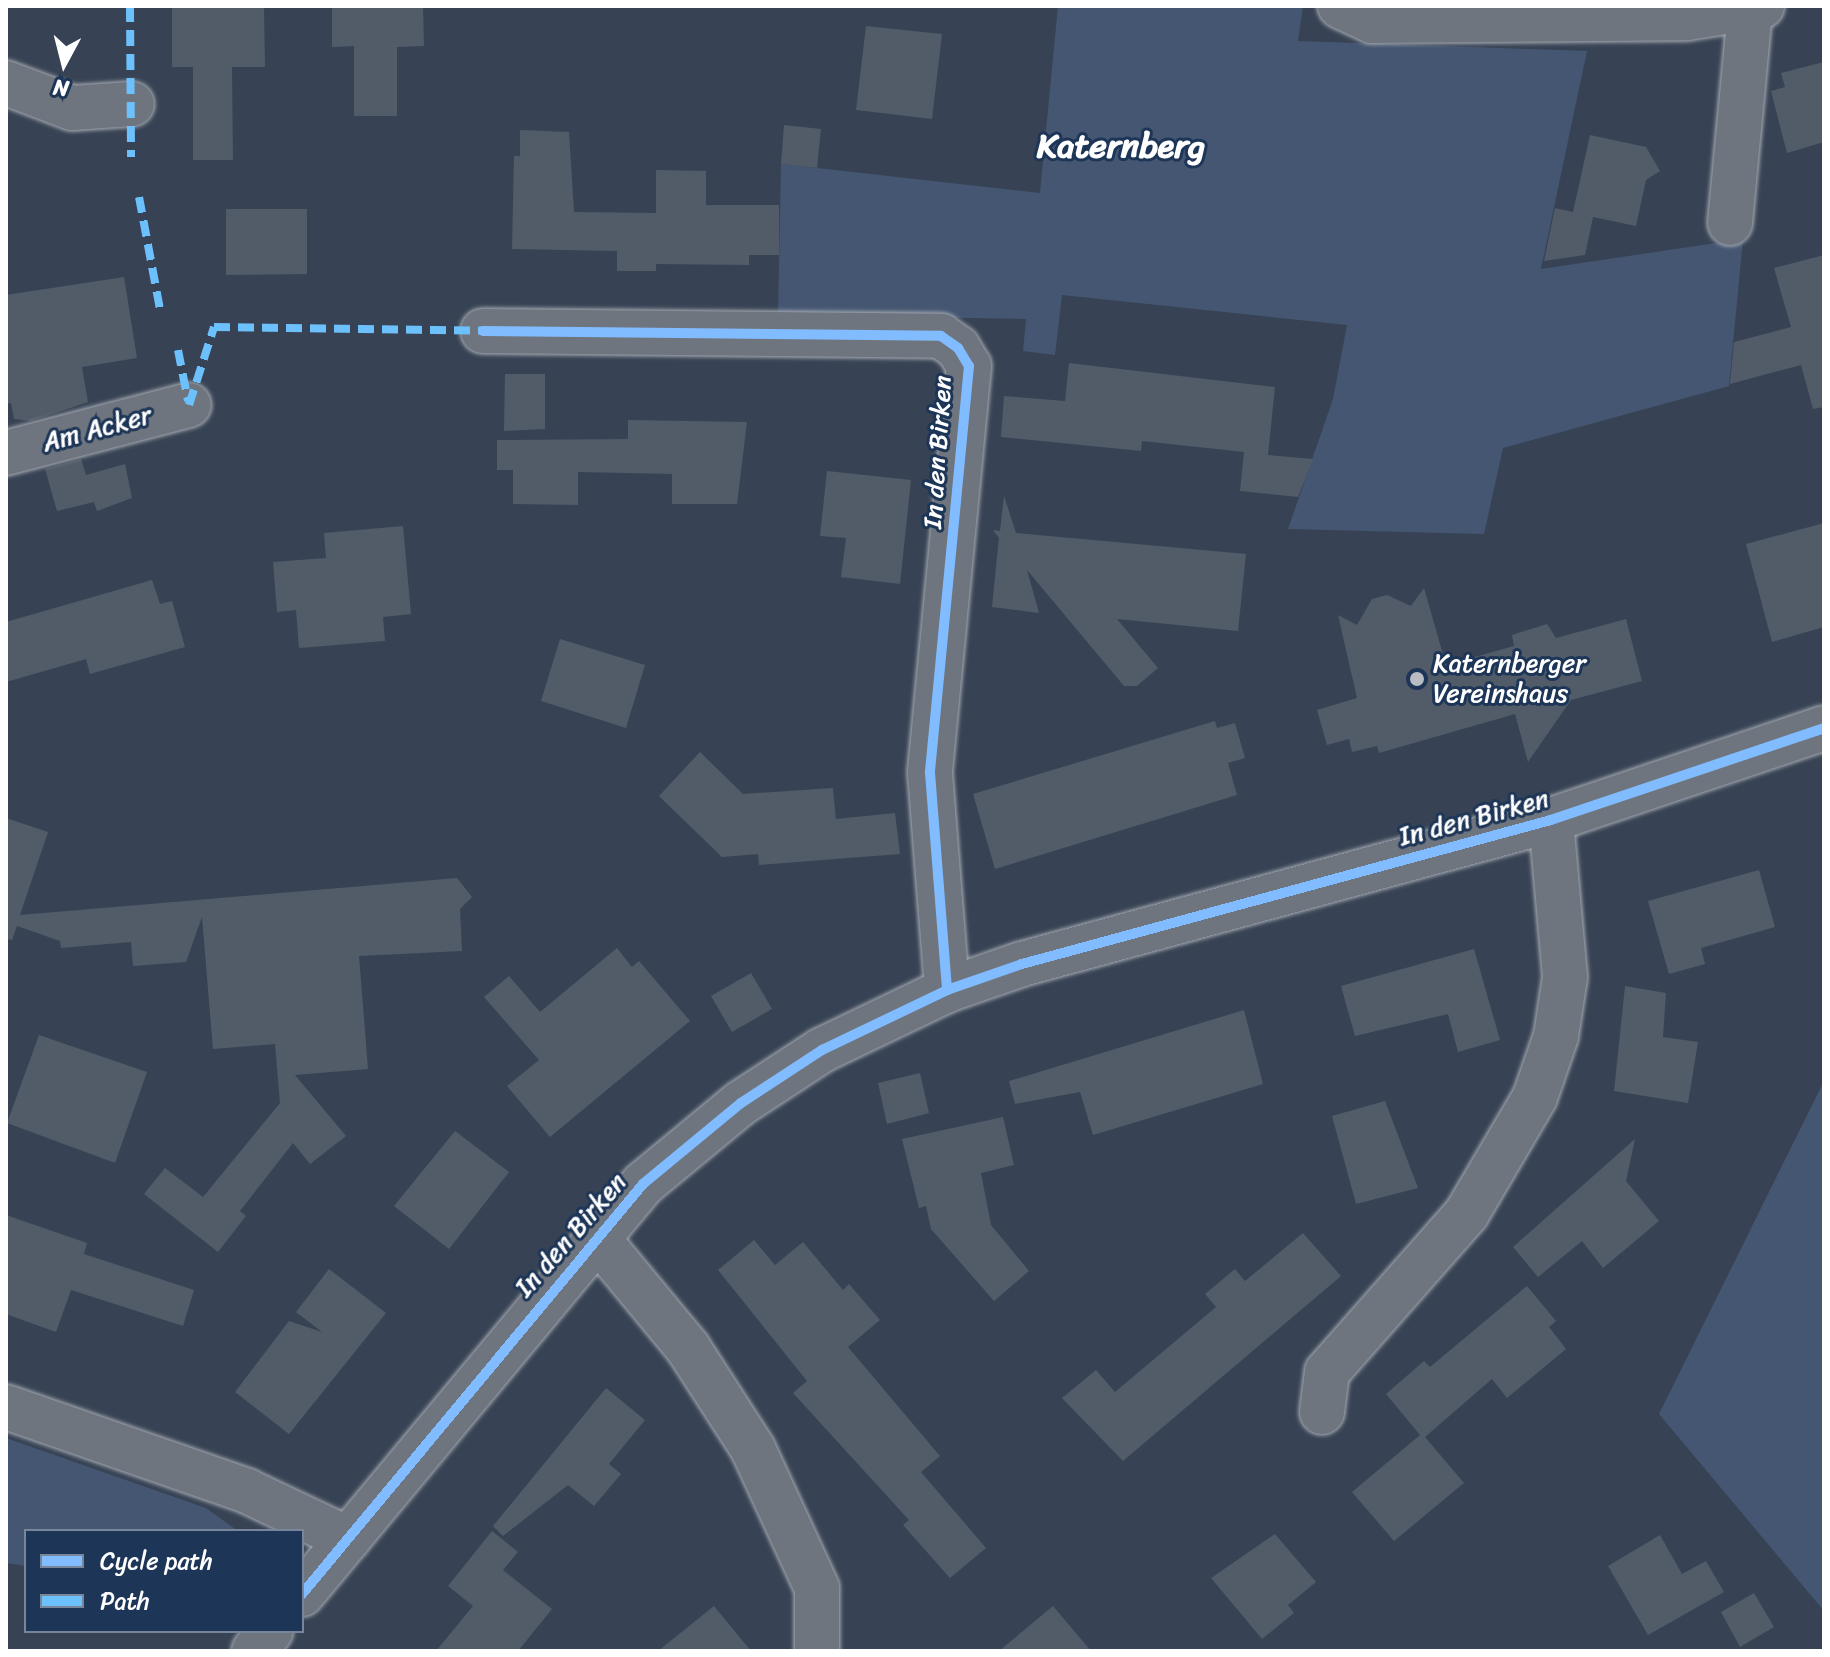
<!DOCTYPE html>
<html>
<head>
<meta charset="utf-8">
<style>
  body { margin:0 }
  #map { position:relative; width:1830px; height:1657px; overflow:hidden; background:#374354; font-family:Sriracha,sans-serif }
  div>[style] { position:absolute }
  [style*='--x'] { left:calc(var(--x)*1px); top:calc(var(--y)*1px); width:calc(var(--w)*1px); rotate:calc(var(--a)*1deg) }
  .green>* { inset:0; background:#445671 }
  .building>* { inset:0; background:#525b68 }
  .roads { filter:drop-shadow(0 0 2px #a5aab2) drop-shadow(0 0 2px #a5aab2) }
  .minor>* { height:44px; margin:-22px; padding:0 22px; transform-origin:22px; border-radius:22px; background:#6f757e }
  .quiet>* { height:8px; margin-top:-4px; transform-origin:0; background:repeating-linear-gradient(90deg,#6cc0fc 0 16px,transparent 0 24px) }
  .cycleway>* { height:10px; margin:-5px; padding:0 5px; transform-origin:5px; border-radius:5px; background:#80bcff }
  .dots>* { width:22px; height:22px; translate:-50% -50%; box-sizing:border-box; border:4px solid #1d3557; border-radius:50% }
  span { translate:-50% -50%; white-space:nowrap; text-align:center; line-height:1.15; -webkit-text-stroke:6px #1d3557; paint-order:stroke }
  .street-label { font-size:26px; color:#fff }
  .poi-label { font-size:26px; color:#fff }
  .left { translate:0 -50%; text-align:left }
  .district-label { font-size:34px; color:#fff; font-weight:700 }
  .frame { position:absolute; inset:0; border:8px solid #fff; pointer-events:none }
  .legend { position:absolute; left:24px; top:1529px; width:280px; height:104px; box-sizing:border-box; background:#1d3557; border:2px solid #77869a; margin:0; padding:10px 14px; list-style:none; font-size:24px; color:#fff }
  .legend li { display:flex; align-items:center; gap:16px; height:40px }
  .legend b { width:40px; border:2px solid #77869a }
  .north { position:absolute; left:24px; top:24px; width:80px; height:80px; -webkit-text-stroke:6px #1d3557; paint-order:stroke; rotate:187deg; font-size:22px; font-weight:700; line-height:32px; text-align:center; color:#fff }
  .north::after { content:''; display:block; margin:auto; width:28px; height:36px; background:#fff; clip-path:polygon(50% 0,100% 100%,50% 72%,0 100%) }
</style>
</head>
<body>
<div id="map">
  <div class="green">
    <i style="clip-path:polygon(1058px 6px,1303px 6px,1298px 41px,1587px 51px,1541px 269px,1743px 239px,1729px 386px,1503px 448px,1484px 534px,1288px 529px,1333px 399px,1347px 325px,1062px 295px,1055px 355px,1023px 351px,1026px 319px,778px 315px,781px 164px,1040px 193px)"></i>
    <i style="clip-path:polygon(1824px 1081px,1824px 1611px,1659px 1414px)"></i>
    <i style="clip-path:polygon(6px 1438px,206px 1508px,238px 1531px,26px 1531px,26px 1566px,6px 1563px)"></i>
  </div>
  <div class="building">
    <i style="clip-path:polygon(172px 6px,264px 6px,265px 67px,232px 67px,233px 160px,193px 160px,193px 67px,172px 67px)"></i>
    <i style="clip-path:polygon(332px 6px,423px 6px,424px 46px,397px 47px,397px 116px,354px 116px,354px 46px,332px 47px)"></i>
    <i style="clip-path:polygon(866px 26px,942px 34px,932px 119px,856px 110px)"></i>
    <i style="clip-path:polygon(1824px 62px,1824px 142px,1787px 153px,1771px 91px,1785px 87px,1781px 73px)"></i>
    <i style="clip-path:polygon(784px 125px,821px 129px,817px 168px,781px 164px)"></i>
    <i style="clip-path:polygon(520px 130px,569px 132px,574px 212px,656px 213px,656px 170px,706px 171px,706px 205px,779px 205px,779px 255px,749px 255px,749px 265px,656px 264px,656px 271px,617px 271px,617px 251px,512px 249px,514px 156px,520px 156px)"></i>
    <i style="clip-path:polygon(1590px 135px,1646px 147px,1660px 171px,1646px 180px,1636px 226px,1593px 217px,1585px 255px,1544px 261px,1555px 208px,1573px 212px)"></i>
    <i style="clip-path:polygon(226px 209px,307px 209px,307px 274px,226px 275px)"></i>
    <i style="clip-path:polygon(1824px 255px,1824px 407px,1813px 409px,1801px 365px,1730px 384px,1734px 342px,1791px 327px,1774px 268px)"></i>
    <i style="clip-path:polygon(124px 277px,137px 358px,82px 367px,88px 402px,31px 421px,14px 419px,11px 403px,6px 404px,6px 295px)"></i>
    <i style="clip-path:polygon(1069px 363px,1275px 387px,1268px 455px,1313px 459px,1298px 497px,1240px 491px,1244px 452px,1142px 441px,1141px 451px,1001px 437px,1004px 396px,1065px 401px)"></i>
    <i style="clip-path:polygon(505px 374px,545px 374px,545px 429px,504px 431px)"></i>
    <i style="clip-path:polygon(628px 420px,747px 422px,737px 504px,672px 504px,672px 474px,578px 472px,578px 505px,513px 504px,513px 470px,497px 470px,497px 440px,628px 439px)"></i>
    <i style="clip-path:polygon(81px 459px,86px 475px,125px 464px,132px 498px,97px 511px,94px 502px,57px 511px,45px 469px)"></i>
    <i style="clip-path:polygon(827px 471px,911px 480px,900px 584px,841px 577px,846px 538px,820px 536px)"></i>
    <i style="clip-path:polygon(1004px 496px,1016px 533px,1246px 554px,1238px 631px,1117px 619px,1158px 668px,1137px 686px,1124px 686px,1027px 570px,1039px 613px,992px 607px,999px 538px,993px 530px,1000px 531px)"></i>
    <i style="clip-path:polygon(1824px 523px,1824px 627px,1772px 642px,1746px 544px)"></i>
    <i style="clip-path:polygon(403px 526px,411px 614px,383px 617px,385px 641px,299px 648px,296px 610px,277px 612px,273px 562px,326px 558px,324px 533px)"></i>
    <i style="clip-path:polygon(152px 580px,160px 604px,172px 601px,185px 647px,90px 674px,86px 659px,6px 682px,6px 622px)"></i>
    <i style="clip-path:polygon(1424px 588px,1446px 665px,1514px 646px,1512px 635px,1547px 624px,1556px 638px,1626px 619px,1642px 681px,1571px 700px,1528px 762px,1515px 714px,1379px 753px,1377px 746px,1352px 752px,1349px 739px,1327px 745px,1317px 710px,1357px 698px,1338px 615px,1357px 625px,1372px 599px,1387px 595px,1411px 606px)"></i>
    <i style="clip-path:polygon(560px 639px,645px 665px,626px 728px,541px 701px)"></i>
    <i style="clip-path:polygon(1215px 721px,1217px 728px,1235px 723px,1245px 758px,1228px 763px,1237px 795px,995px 869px,973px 794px)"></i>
    <i style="clip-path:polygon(700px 752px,743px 794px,833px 788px,836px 819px,895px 813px,900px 854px,759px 865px,758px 854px,722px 857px,659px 796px)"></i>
    <i style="clip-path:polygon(6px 818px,48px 832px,20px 915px,457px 878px,472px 897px,460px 909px,462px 951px,359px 956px,368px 1069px,295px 1075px,346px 1136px,310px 1164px,293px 1143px,240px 1211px,246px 1216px,218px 1252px,144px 1194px,165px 1168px,203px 1197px,280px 1103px,275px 1044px,213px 1049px,202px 917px,186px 962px,133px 966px,131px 942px,61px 948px,60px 941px,17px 926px,12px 940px,6px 939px)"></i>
    <i style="clip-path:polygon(1759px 870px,1775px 927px,1701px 948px,1705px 964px,1669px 974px,1648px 901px)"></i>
    <i style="clip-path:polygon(617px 948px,632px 967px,639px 961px,690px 1021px,550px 1137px,507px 1086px,539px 1060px,484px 997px,509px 976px,540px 1012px)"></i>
    <i style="clip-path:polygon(1474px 949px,1500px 1040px,1458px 1052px,1448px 1014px,1355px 1036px,1341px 986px)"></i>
    <i style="clip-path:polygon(751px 973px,772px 1009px,732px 1032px,711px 996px)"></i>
    <i style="clip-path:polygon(1625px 986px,1666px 993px,1663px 1037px,1698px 1042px,1688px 1103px,1614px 1091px)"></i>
    <i style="clip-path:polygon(1244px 1010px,1263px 1084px,1093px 1135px,1080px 1092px,1015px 1104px,1009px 1081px)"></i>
    <i style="clip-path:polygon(39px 1035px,147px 1072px,115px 1163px,7px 1123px)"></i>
    <i style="clip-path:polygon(920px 1073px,929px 1113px,887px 1124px,878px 1083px)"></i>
    <i style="clip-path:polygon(1385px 1101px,1418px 1188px,1356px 1204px,1332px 1116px)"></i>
    <i style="clip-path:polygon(1003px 1117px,1014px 1165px,981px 1173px,991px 1225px,1029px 1271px,994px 1301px,931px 1229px,926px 1206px,919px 1208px,902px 1139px)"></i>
    <i style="clip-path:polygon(455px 1131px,509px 1172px,449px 1249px,394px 1206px)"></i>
    <i style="clip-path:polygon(1635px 1139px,1626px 1181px,1659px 1221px,1603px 1268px,1582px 1241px,1538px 1277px,1513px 1247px)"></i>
    <i style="clip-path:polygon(6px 1215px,87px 1243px,84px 1254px,194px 1290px,183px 1326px,71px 1290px,56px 1332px,6px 1314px)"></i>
    <i style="clip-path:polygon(1303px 1233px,1341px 1276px,1123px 1461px,1062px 1398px,1096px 1370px,1115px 1392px,1216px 1307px,1205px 1294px,1235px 1269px,1245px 1281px)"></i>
    <i style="clip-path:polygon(754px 1240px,775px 1265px,803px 1242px,843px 1290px,849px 1284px,880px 1320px,848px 1347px,940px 1456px,921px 1472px,986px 1548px,950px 1578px,903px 1525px,909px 1520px,793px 1393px,807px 1381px,718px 1270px)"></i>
    <i style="clip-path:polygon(329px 1269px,386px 1313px,289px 1434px,235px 1392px,289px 1321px,322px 1332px,296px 1312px)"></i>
    <i style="clip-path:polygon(1527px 1286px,1556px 1321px,1549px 1327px,1566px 1349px,1507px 1398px,1492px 1379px,1425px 1437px,1464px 1483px,1394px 1541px,1352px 1492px,1420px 1435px,1386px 1394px,1424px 1361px,1430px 1367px)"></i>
    <i style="clip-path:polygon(606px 1388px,645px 1420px,609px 1464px,621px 1474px,594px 1506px,568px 1485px,503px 1536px,493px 1526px)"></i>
    <i style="clip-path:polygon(492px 1531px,518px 1552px,503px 1570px,552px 1609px,518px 1651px,436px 1651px,473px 1606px,448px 1586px)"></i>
    <i style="clip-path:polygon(1275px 1534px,1316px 1582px,1288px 1605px,1294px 1613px,1262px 1639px,1211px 1578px)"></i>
    <i style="clip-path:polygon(1660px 1535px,1682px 1574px,1706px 1561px,1724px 1592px,1648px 1635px,1608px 1566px)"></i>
    <i style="clip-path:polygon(1754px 1593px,1774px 1627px,1740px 1647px,1721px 1612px)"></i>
    <i style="clip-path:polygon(714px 1606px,751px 1651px,658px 1651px)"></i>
    <i style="clip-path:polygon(1053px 1606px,1091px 1651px,999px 1651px)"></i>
  </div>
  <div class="roads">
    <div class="minor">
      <i style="--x:1340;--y:6;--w:35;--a:25"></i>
      <i style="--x:1372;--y:21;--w:315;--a:-0.5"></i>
      <i style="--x:1687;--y:18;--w:76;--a:-9.1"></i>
      <i style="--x:6;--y:83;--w:71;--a:20.7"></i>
      <i style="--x:72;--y:108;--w:60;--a:-3.8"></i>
      <i style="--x:1730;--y:223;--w:214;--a:-84.6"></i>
      <i style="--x:483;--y:331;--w:458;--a:0.6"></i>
      <i style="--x:941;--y:336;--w:21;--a:35"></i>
      <i style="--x:958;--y:348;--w:21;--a:59"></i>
      <i style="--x:969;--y:366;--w:409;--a:95.5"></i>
      <i style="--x:930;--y:773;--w:218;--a:85.5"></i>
      <i style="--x:6;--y:453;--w:189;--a:-14.7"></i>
      <i style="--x:597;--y:1238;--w:143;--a:50.4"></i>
      <i style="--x:688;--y:1348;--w:120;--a:57.2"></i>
      <i style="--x:753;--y:1449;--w:153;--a:65.3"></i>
      <i style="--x:817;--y:1588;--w:63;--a:90"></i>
      <i style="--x:6;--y:1407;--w:255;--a:19.2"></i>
      <i style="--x:247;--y:1491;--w:112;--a:25.4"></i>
      <i style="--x:1322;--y:1412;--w:40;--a:-82.9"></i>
      <i style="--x:1327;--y:1372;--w:212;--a:-48.6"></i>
      <i style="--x:1467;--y:1213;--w:134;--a:-59.6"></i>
      <i style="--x:1535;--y:1097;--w:65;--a:-71"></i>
      <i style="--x:1556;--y:1036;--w:60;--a:-81.3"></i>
      <i style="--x:1565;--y:977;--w:158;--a:-95.1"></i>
      <i style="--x:302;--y:1594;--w:533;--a:-50.25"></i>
      <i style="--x:643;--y:1184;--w:127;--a:-39.6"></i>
      <i style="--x:741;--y:1103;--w:97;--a:-33.2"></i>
      <i style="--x:822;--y:1050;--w:139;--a:-25.6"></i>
      <i style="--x:947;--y:990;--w:79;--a:-19.1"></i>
      <i style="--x:1022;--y:964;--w:548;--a:-15.23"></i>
      <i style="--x:1551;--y:820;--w:288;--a:-18.6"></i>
      <i style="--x:254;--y:1651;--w:26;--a:-50"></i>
    </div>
  </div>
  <div class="quiet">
    <i style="--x:130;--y:6;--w:151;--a:89.6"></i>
    <i style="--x:139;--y:197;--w:119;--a:79.4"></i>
    <i style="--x:178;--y:350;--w:52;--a:78.9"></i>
    <i style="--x:189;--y:405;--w:82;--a:-72.2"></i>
    <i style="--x:214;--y:327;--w:276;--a:0.8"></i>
  </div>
  <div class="cycleway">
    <i style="--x:483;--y:331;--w:458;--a:0.6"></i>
    <i style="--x:941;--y:336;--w:21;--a:35"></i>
    <i style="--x:958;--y:348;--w:21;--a:59"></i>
    <i style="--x:969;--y:366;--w:409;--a:95.5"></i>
    <i style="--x:930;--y:773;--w:218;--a:85.5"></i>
    <i style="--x:302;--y:1594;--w:533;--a:-50.25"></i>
    <i style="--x:643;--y:1184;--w:127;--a:-39.6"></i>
    <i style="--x:741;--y:1103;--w:97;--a:-33.2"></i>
    <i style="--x:822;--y:1050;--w:139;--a:-25.6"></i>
    <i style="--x:947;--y:990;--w:79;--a:-19.1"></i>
    <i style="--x:1022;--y:964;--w:548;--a:-15.23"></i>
    <i style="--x:1551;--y:820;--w:288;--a:-18.6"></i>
  </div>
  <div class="dots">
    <i style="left:1417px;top:679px;background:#b9bdc3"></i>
  </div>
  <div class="street-label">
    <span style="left:97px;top:429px;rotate:-15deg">Am Acker</span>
    <span style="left:938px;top:452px;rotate:-86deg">In den Birken</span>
    <span style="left:1474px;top:818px;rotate:-15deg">In den Birken</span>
    <span style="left:571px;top:1235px;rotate:-49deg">In den Birken</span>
  </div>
  <div class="poi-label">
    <span class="left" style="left:1433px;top:679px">Katernberger<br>Vereinshaus</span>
  </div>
  <div class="district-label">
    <span style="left:1121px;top:147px">Katernberg</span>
  </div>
  <div class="frame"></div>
  <ul class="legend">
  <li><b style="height:10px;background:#80bcff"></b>Cycle path</li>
  <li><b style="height:10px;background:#6cc0fc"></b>Path</li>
  </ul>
  <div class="north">N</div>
</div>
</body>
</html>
